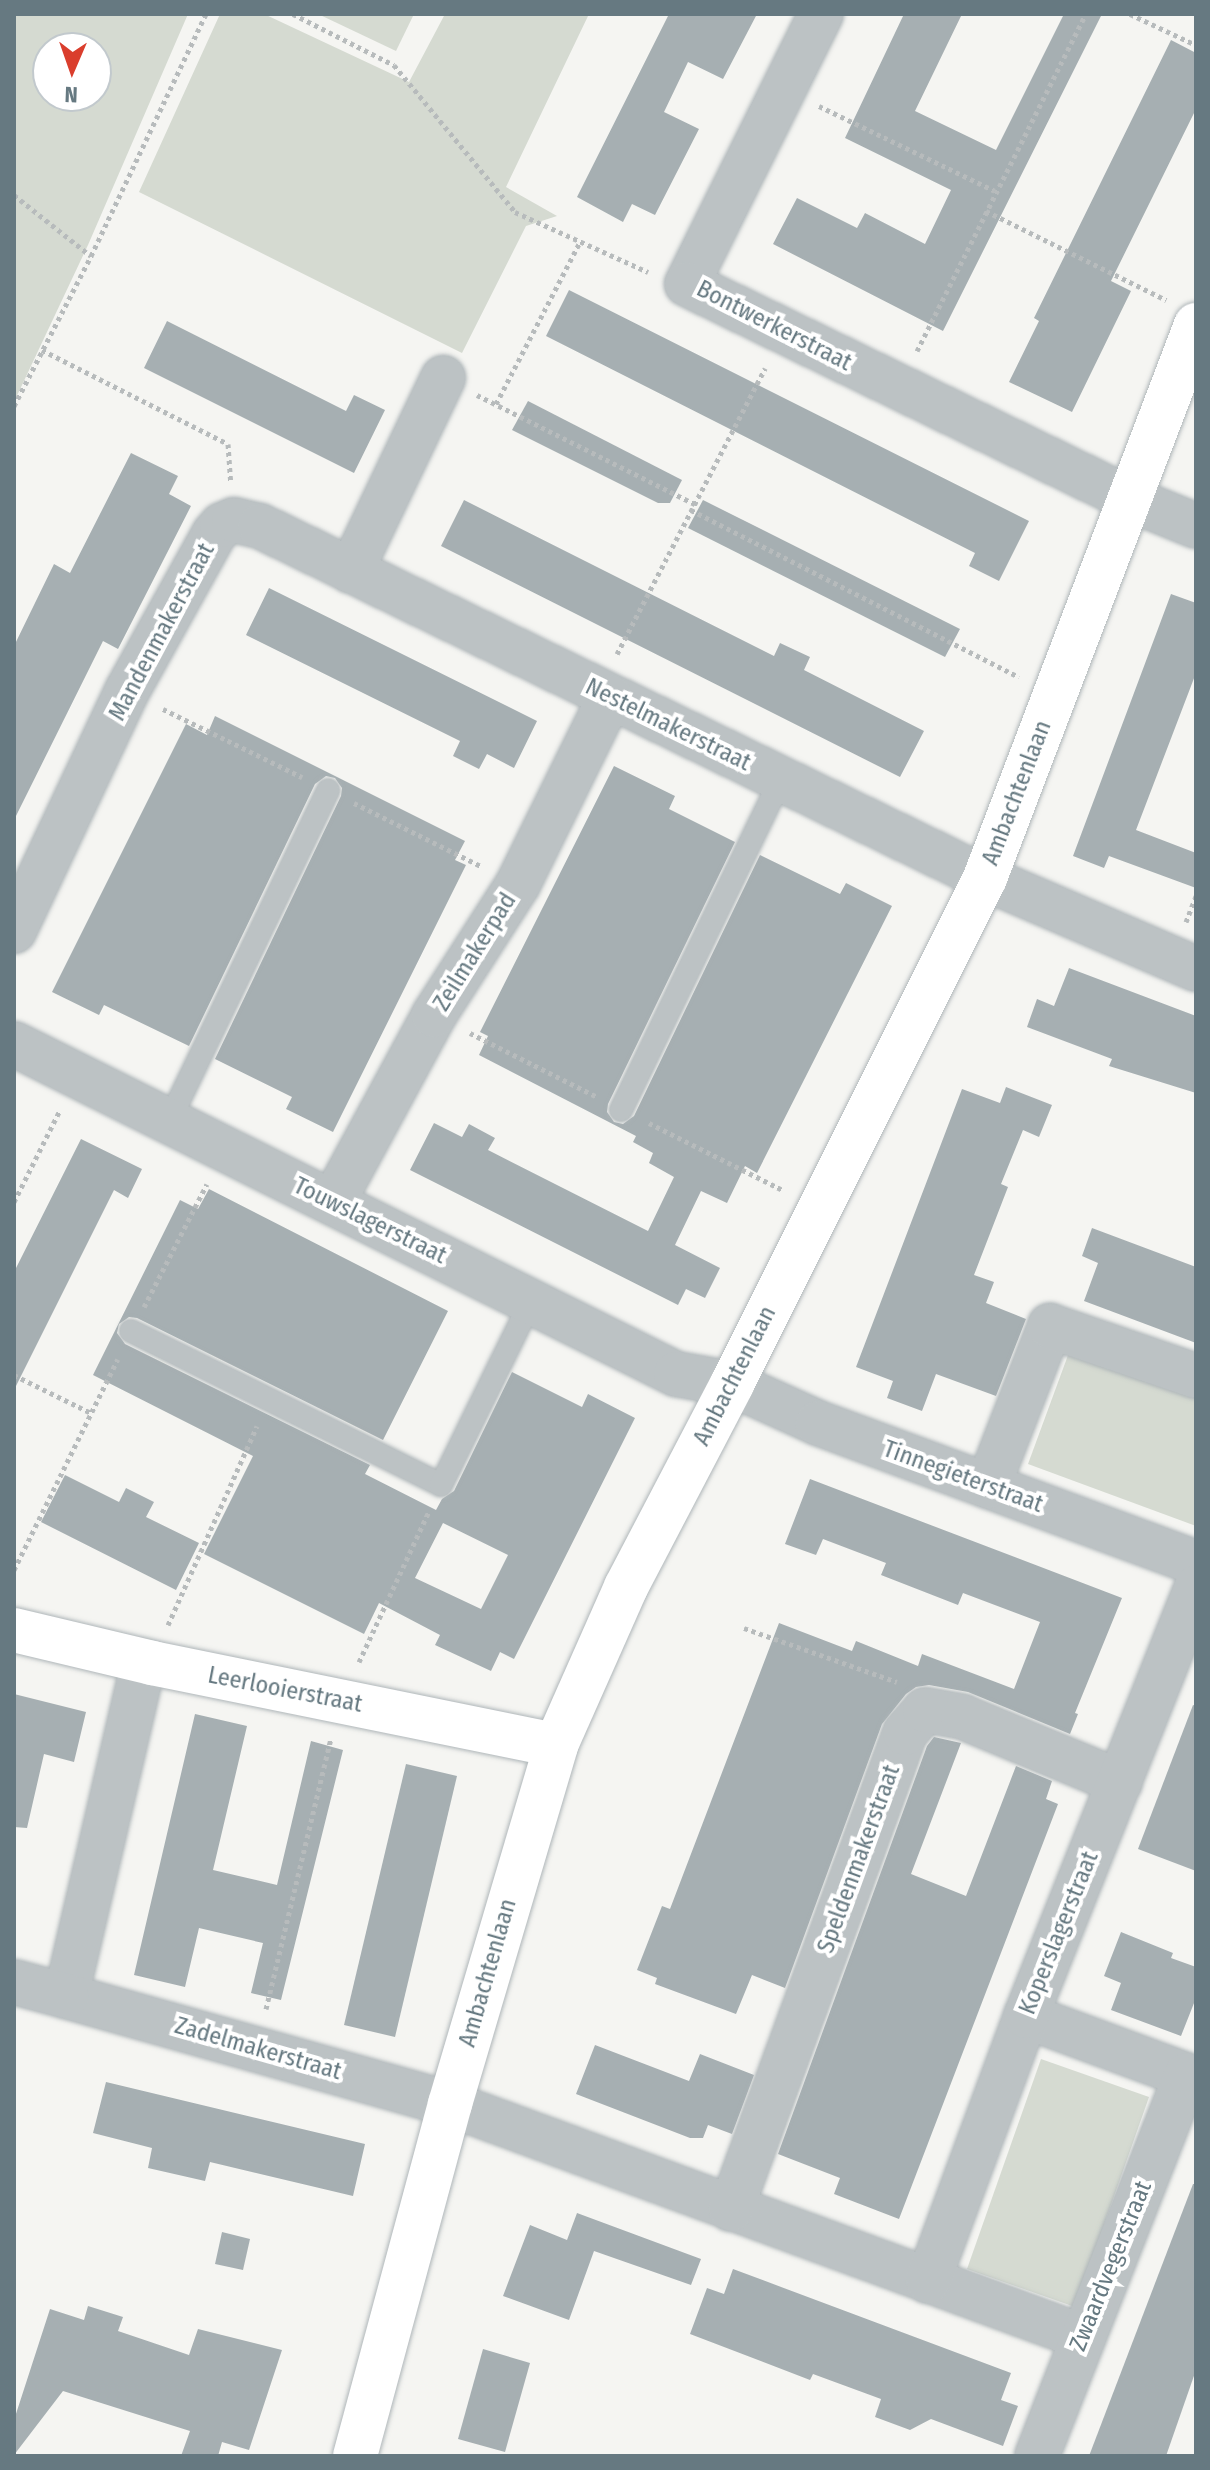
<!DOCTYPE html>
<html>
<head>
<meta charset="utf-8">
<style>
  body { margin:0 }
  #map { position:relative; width:1210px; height:2470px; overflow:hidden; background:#f5f5f2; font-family:"Fira Sans Condensed",sans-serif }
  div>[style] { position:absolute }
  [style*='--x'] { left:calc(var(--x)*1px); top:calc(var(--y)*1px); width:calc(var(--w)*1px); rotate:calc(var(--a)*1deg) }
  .green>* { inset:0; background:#d5dad1 }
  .building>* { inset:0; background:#a6afb2 }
  .path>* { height:5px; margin-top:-2.5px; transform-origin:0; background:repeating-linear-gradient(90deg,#b7bbbc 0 4px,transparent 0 8px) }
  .roads { filter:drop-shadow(0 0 2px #afb6b9) drop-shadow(0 0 2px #afb6b9) }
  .lane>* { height:22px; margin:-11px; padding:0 11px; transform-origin:11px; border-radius:11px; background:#bcc2c4 }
  .street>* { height:44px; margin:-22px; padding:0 22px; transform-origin:22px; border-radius:22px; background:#bcc2c4 }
  .secondary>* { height:44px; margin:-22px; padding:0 22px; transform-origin:22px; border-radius:22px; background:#fff }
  span { translate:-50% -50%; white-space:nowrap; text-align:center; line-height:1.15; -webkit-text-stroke:8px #fff; paint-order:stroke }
  .street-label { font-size:24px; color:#667981 }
  .frame { position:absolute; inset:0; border:16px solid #667981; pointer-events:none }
  .north { position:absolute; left:32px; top:32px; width:80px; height:80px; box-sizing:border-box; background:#fff; border:2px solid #c2c9cd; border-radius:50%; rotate:182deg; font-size:22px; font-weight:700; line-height:32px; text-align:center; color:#667981 }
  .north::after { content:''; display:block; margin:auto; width:28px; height:36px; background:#da3e2d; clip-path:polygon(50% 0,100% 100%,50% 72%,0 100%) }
</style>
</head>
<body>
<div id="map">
  <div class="green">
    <i style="clip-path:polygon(evenodd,14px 14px,188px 14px,88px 245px,14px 402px,14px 14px,48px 48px,96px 48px,96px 96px,48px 96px,48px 48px)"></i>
    <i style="clip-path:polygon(220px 14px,264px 14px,409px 82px,445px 14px,589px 14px,506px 187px,557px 216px,526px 226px,462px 353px,139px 192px)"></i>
    <i style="clip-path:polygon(318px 14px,414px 14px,396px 51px)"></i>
    <i style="clip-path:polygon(1071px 1347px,1196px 1394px,1196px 1526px,1028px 1464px)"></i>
    <i style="clip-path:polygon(1041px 2059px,1149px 2097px,1075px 2307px,967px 2269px)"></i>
  </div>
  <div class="building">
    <i style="clip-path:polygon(669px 14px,757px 14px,723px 79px,688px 62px,664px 112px,699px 129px,655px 215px,632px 204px,623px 222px,577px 197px)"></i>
    <i style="clip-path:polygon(904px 14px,962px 14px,915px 111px,996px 150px,1064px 14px,1102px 14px,943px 331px,773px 244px,797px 198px,857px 228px,865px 213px,925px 244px,951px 190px,845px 138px)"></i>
    <i style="clip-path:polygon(1171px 40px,1196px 53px,1196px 109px,1111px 281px,1131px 291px,1072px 412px,1009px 382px,1039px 321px,1034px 318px)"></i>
    <i style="clip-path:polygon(569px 290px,1029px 521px,999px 581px,969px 566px,975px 553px,546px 336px)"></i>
    <i style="clip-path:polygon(167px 321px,346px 411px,354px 395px,385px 410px,354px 473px,144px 368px)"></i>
    <i style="clip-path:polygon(528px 401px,682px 480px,670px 503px,658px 503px,512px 430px)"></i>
    <i style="clip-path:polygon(131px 453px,178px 476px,169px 494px,191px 506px,118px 649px,103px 641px,14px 820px,14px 646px,54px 564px,70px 573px)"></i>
    <i style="clip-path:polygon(464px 500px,774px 656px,780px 643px,810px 657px,804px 670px,924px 731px,900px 777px,441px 546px)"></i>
    <i style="clip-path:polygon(703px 500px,960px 629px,945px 657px,688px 528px)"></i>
    <i style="clip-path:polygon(269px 588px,537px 721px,514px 768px,487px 754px,479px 769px,453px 756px,460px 741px,246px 635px)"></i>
    <i style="clip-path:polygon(1171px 594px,1196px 603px,1196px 673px,1136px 830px,1196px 853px,1196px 888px,1109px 856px,1104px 868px,1073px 856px)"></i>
    <i style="clip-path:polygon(215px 716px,465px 841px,455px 860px,466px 865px,333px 1132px,286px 1109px,292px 1097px,215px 1059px,341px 796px,342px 788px,335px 778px,326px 776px,315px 784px,189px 1046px,104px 1005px,99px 1015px,52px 992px,186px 724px,207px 735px)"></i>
    <i style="clip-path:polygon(614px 766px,675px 796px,669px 809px,735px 842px,608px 1104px,607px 1112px,614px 1122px,623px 1124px,634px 1116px,760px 855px,840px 894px,846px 883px,892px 906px,757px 1173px,745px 1166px,727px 1203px,701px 1191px,675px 1245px,720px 1268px,705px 1298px,686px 1289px,678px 1305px,410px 1170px,434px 1123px,462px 1137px,469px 1124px,495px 1138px,488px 1150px,648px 1231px,674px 1177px,649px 1163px,653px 1153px,633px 1142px,636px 1136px,479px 1055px,488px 1036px,480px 1032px)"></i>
    <i style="clip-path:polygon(1069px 968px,1196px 1016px,1196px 1093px,1109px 1066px,1112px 1059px,1027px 1027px,1037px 999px,1054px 1006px)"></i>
    <i style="clip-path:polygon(1006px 1087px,1052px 1105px,1039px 1137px,1023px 1130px,1001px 1184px,1008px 1187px,974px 1275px,994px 1282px,986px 1303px,1026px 1319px,996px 1396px,936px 1374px,922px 1411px,887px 1398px,893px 1381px,856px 1367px,962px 1089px,1000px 1103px)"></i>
    <i style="clip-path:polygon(81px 1139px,142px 1169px,128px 1198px,114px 1190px,14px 1390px,14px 1272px)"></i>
    <i style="clip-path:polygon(evenodd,209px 1189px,448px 1311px,383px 1440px,137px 1318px,129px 1317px,119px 1324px,117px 1333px,125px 1344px,370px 1465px,365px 1474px,436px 1510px,442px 1499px,454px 1491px,512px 1372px,582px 1407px,588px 1394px,635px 1418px,514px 1659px,500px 1652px,491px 1671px,435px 1645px,440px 1635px,379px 1603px,364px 1634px,204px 1554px,253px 1456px,93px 1375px,180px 1200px,198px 1209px,209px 1189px,443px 1523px,508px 1555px,481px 1609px,415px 1578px,443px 1523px)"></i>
    <i style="clip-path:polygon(1092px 1228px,1196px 1267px,1196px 1343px,1084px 1301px,1098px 1263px,1082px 1256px)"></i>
    <i style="clip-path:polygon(65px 1475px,119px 1502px,126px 1488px,154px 1502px,146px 1517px,199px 1543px,176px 1590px,41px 1522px)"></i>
    <i style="clip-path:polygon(810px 1479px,1122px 1598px,1075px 1713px,1078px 1714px,1070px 1734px,968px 1692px,929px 1685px,916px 1687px,906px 1694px,882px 1724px,785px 1988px,752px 1975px,736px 2014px,655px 1984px,657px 1978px,637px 1970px,662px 1906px,670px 1909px,779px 1623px,852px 1651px,856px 1641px,918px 1666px,922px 1654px,1014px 1689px,1040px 1622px,963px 1593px,958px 1605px,881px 1575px,886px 1563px,823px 1539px,816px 1555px,785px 1544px)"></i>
    <i style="clip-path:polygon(14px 1694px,86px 1712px,74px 1762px,44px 1754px,27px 1828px,14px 1827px)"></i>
    <i style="clip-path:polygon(1193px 1705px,1196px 1706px,1196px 1871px,1138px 1849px)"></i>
    <i style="clip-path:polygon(195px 1714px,247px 1726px,213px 1870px,277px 1885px,311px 1741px,343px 1750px,281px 2000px,251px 1993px,263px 1943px,199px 1928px,185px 1987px,134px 1975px)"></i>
    <i style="clip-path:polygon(934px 1737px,961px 1743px,911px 1874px,966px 1896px,1016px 1766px,1052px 1781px,1046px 1799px,1058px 1804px,899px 2219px,834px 2194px,840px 2178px,778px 2154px,927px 1746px)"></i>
    <i style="clip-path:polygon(406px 1764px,457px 1776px,395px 2037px,344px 2025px)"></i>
    <i style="clip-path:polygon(1121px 1932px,1173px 1953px,1171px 1958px,1196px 1967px,1196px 1998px,1181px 2036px,1111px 2010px,1121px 1983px,1104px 1976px)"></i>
    <i style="clip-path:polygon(595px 2045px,689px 2081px,700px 2054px,754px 2075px,732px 2134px,708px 2125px,703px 2138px,690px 2138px,576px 2094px)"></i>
    <i style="clip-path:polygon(106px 2082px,365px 2144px,353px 2196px,210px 2162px,205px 2181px,148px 2168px,152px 2148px,93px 2133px)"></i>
    <i style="clip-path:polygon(1193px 2184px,1196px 2184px,1196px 2370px,1166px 2456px,1089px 2456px)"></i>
    <i style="clip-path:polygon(577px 2213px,701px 2259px,691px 2285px,594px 2251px,569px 2320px,503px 2296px,530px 2225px,567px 2240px)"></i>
    <i style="clip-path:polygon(222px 2232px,250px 2239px,243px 2270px,215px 2264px)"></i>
    <i style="clip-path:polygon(733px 2269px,1011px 2373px,1001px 2400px,1018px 2406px,1003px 2446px,931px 2419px,910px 2430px,875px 2417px,881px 2399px,813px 2374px,810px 2380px,690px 2334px,707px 2288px,724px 2294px)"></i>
    <i style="clip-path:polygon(88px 2306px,123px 2317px,118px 2331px,189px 2355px,198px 2329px,282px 2350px,249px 2450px,222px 2442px,218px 2456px,181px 2456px,190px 2431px,63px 2391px,14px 2455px,14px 2420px,50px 2309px,84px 2320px)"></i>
    <i style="clip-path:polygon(483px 2349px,530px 2363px,505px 2452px,458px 2439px)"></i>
  </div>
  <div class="path">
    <i style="--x:293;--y:14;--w:113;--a:26.8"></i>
    <i style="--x:394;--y:65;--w:190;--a:50.5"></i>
    <i style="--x:515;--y:212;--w:146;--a:24.3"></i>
    <i style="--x:1130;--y:14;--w:73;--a:25.2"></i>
    <i style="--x:819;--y:106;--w:195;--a:25.8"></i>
    <i style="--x:14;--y:195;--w:98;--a:38.4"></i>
    <i style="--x:986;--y:211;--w:201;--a:26.3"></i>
    <i style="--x:42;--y:350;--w:208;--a:26.8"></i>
    <i style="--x:228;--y:444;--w:39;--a:86"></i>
    <i style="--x:917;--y:351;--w:377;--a:-63.4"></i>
    <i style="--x:477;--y:395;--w:244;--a:26.6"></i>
    <i style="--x:496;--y:404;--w:182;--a:-62.6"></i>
    <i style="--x:14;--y:406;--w:169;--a:-62.8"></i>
    <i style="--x:91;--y:256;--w:268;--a:-64.6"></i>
    <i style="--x:691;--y:510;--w:368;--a:27"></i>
    <i style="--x:617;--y:654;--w:322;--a:-62.6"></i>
    <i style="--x:163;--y:709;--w:155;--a:26.1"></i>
    <i style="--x:354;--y:803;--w:142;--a:26.4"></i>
    <i style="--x:1186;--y:922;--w:28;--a:-69"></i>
    <i style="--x:470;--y:1033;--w:142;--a:26.7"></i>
    <i style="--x:649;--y:1123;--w:150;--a:26.6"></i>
    <i style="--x:14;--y:1202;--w:101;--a:-63.4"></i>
    <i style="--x:144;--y:1307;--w:138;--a:-62.9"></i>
    <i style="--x:14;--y:1375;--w:86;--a:26.3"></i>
    <i style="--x:14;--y:1570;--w:235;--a:-63.8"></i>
    <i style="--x:168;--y:1625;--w:218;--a:-65.9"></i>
    <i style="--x:744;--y:1628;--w:162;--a:19.4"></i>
    <i style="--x:359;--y:1662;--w:166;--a:-65.1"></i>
    <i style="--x:266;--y:2009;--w:278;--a:-76.5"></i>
  </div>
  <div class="roads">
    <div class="lane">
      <i style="--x:621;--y:1110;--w:368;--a:-64.2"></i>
      <i style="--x:169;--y:1121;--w:367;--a:-64.3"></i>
      <i style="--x:131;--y:1331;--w:346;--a:26.4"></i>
      <i style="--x:441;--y:1485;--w:205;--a:-63.9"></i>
    </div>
    <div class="street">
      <i style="--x:821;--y:14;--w:301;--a:116.4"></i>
      <i style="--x:687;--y:284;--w:492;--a:25.9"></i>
      <i style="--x:1130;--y:499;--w:71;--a:22.2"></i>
      <i style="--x:351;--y:571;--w:214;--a:-64.5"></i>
      <i style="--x:14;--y:931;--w:265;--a:-64.8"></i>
      <i style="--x:127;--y:691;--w:179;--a:-61"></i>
      <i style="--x:214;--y:534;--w:12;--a:-48"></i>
      <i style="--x:222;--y:525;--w:13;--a:-23"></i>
      <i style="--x:234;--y:520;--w:27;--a:13"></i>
      <i style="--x:260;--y:526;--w:806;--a:25.9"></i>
      <i style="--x:985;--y:878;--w:230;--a:23.3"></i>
      <i style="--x:14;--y:1044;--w:740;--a:26.5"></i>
      <i style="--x:676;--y:1374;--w:57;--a:10.1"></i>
      <i style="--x:732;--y:1384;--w:94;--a:24.4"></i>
      <i style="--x:818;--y:1423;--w:403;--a:20.3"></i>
      <i style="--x:333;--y:1202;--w:213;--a:-61.6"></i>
      <i style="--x:434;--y:1015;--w:156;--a:-57.3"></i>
      <i style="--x:518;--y:884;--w:208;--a:-63.8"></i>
      <i style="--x:988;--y:1486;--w:172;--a:-68.8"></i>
      <i style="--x:1050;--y:1326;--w:154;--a:18.9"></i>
      <i style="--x:144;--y:1661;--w:344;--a:103.1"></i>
      <i style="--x:66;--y:1996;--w:399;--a:15.7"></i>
      <i style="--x:450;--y:2104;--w:675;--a:20.21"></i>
      <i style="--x:14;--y:1982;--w:54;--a:15.1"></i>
      <i style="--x:1026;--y:2016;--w:181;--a:20.3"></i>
      <i style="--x:731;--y:2209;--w:507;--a:-69.92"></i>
      <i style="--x:905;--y:1733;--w:30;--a:-49"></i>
      <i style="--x:925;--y:1710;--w:39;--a:10"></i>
      <i style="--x:963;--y:1717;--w:170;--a:22.5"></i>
      <i style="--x:928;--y:2281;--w:283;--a:-69.7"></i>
      <i style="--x:1026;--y:2016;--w:461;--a:-68.3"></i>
      <i style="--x:1037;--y:2456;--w:409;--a:-68.6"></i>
    </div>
    <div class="secondary">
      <i style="--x:14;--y:1630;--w:142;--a:13.4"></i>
      <i style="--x:152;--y:1663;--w:412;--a:11.5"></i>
      <i style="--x:355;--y:2456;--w:365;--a:-74.9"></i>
      <i style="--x:450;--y:2104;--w:374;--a:-73.5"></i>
      <i style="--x:556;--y:1745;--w:173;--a:-66.1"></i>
      <i style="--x:626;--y:1587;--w:229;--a:-62.4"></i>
      <i style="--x:732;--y:1384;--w:566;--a:-63.43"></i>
      <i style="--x:985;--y:878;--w:592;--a:-69.12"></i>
    </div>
  </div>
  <div class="street-label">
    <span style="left:774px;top:326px;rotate:27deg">Bontwerkerstraat</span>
    <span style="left:162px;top:632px;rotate:-62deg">Mandenmakerstraat</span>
    <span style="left:668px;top:725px;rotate:26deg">Nestelmakerstraat</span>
    <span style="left:1017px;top:793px;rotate:-69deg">Ambachtenlaan</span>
    <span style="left:475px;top:952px;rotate:-58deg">Zeilmakerpad</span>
    <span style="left:370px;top:1221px;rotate:26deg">Touwslagerstraat</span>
    <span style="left:735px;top:1376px;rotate:-63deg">Ambachtenlaan</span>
    <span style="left:963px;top:1477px;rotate:20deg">Tinnegieterstraat</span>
    <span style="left:285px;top:1690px;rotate:11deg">Leerlooierstraat</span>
    <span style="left:859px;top:1859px;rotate:-70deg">Speldenmakerstraat</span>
    <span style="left:1059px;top:1933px;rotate:-68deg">Koperslagerstraat</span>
    <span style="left:488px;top:1973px;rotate:-74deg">Ambachtenlaan</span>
    <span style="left:258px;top:2049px;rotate:16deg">Zadelmakerstraat</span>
    <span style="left:1111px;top:2266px;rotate:-68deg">Zwaardvegerstraat</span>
  </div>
  <div class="frame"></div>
  <div class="north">N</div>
</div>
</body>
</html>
